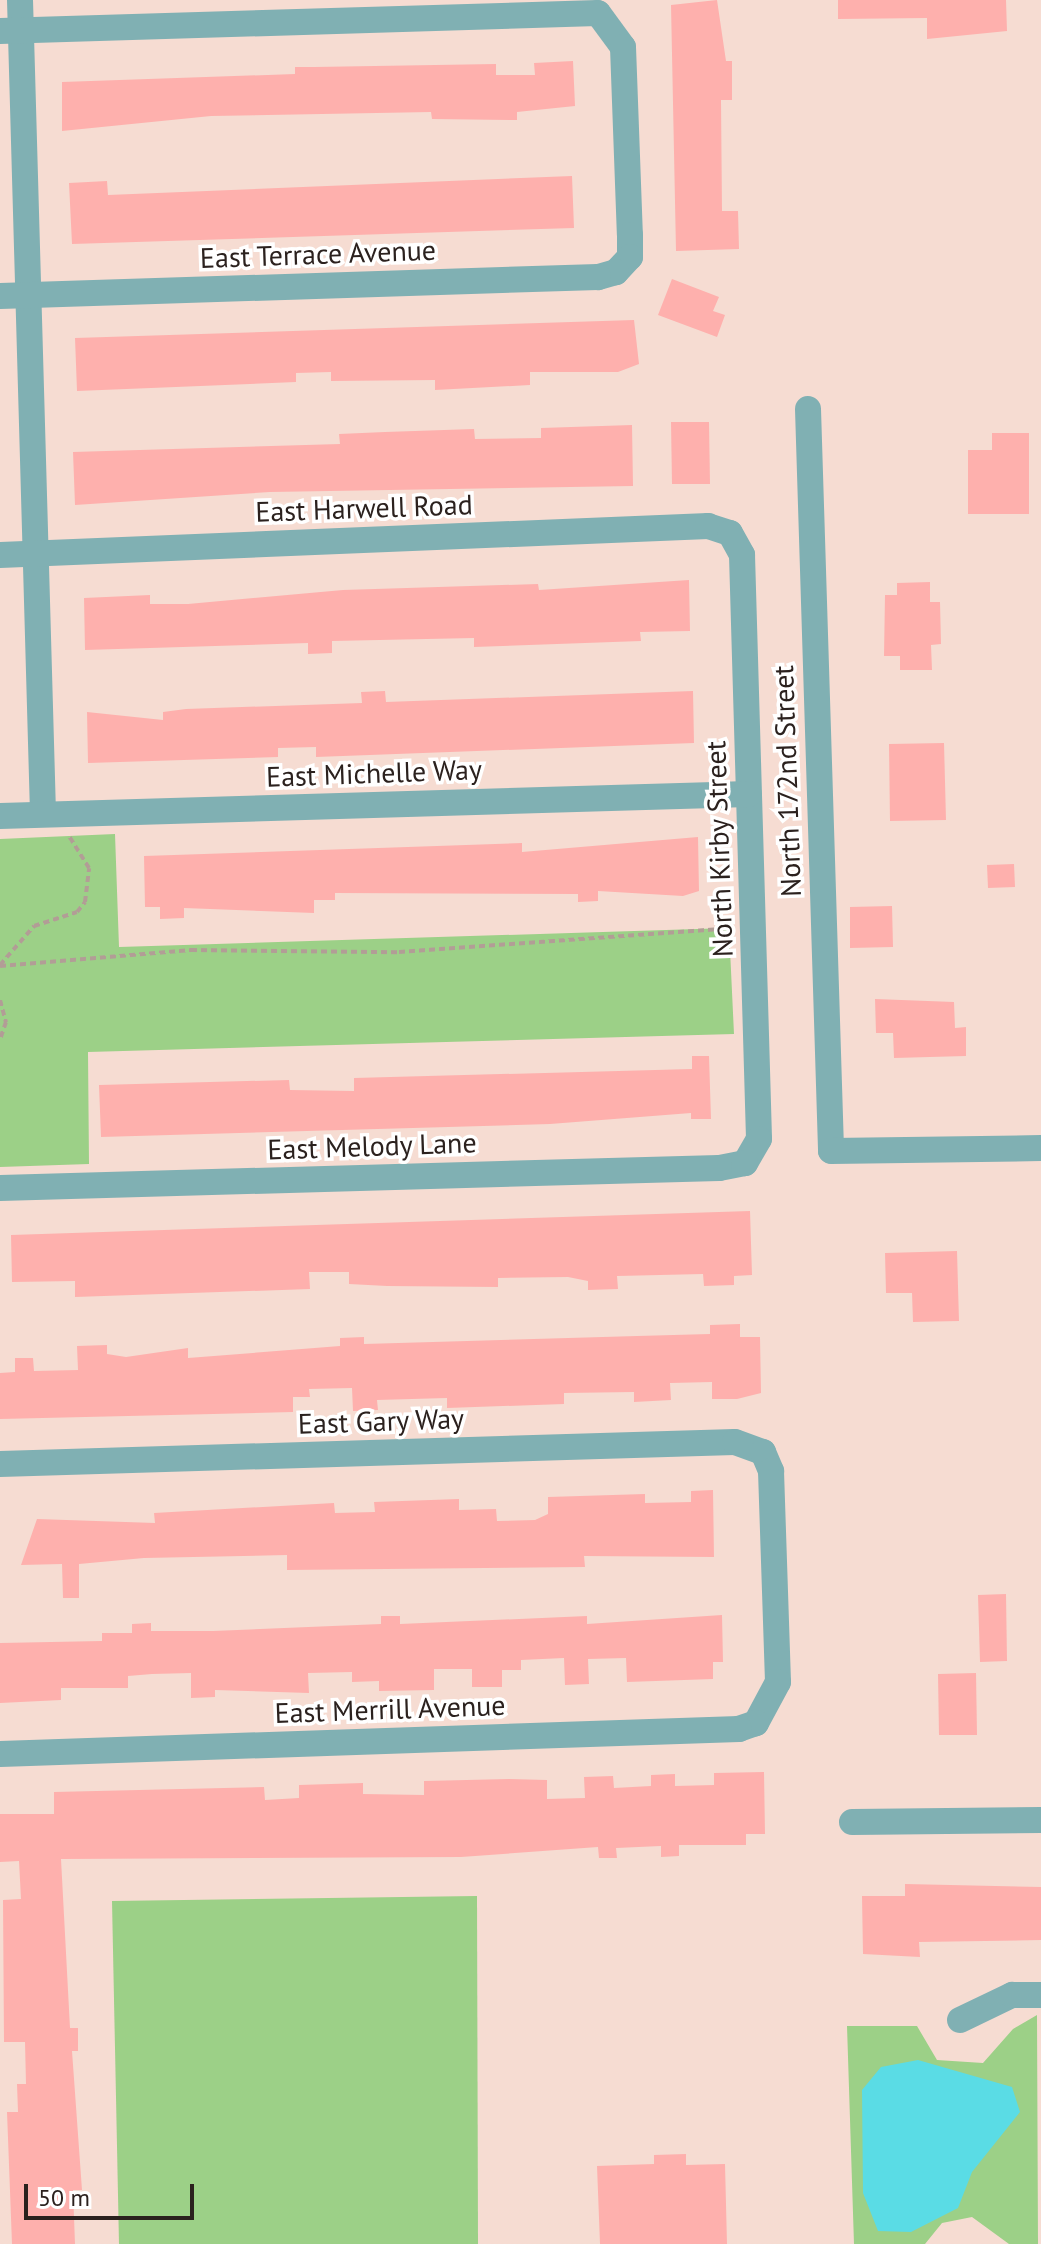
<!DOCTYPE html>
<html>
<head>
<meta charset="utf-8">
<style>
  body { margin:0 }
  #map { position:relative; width:1041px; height:2244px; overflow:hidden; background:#f6dcd2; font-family:"PT Sans",sans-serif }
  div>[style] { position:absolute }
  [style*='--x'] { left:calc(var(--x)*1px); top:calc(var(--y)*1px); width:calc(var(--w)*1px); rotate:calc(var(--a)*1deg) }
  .green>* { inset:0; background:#9cd087 }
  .water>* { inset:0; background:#5adce5 }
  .building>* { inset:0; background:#feb0ad }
  .path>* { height:4px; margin-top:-2px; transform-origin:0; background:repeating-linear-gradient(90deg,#b29d96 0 6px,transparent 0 10px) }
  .minor>* { height:26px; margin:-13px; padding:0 13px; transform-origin:13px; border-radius:13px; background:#80b0b3 }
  span { translate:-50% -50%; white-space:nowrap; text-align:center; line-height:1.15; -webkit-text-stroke:7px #fff; paint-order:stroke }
  .street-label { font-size:28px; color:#2b211e }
  .scale { position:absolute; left:24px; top:2184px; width:170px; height:36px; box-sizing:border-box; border:4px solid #2b211e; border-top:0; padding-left:10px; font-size:24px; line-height:28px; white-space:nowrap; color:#2b211e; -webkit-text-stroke:6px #fff; paint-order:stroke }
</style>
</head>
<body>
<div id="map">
  <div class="green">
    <i style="clip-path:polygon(115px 834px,119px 947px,729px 928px,734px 1034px,88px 1052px,89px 1164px,0 1167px,0 839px)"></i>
    <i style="clip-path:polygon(477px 1896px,478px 2244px,119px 2244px,112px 1901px)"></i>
    <i style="clip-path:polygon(1037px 2015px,1038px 2244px,1009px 2244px,972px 2217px,942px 2223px,925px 2244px,854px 2244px,847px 2026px,917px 2026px,937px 2060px,983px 2063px,1013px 2029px)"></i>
  </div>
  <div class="water">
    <i style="clip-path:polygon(918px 2060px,1012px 2087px,1020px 2112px,972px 2172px,958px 2208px,911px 2232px,878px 2231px,863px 2193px,862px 2090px,881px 2067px)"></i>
  </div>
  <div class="building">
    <i style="clip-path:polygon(717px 0,726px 61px,732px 61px,732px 100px,721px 100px,722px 211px,738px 211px,739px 249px,676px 251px,671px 5px)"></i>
    <i style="clip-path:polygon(838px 0,1006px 0,1007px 31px,927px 39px,927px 18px,838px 19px)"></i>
    <i style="clip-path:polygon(573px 61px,575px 106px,517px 112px,517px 120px,432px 119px,431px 112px,211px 116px,62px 131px,62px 82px,295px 74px,295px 67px,314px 67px,496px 64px,496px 75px,535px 75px,534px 63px)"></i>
    <i style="clip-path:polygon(572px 176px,574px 228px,72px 244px,69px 183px,107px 181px,108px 195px)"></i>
    <i style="clip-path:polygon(672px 279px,719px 297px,713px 311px,725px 315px,717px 337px,658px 315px)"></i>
    <i style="clip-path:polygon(634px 320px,639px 364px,618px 372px,530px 372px,530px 385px,435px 390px,435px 380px,331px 381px,331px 372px,296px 373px,296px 382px,77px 391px,75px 338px)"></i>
    <i style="clip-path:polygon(671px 422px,709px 422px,710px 484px,672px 484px)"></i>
    <i style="clip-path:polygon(632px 425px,633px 486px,270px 492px,75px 505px,73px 452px,340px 444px,339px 434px,385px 432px,474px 429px,475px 439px,541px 438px,541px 428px)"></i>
    <i style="clip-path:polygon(992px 433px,1029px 433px,1029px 514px,968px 514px,968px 450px,992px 450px)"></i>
    <i style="clip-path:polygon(689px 580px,690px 631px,640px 632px,641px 641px,474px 647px,474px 638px,332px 641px,332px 653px,308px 654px,308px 643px,85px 650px,84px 598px,150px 595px,150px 604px,188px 604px,343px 590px,538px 584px,539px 590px)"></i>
    <i style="clip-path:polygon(930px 582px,930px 602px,940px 602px,941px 644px,931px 645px,932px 670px,900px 670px,900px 656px,884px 656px,885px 595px,897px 595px,897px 583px)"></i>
    <i style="clip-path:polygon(385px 691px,386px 702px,693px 691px,694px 743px,316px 757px,316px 747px,278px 748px,278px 757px,88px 763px,87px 712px,163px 720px,163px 712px,186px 709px,362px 703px,361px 692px)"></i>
    <i style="clip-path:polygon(944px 743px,946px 820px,890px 821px,889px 744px)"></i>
    <i style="clip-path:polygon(698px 837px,699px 891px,683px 896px,598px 891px,598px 901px,578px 902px,578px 894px,335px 893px,335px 900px,314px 900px,314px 913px,184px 908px,184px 918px,160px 919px,160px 907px,145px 907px,144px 856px,522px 843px,522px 852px)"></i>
    <i style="clip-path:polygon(1014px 864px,1015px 887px,988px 888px,987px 865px)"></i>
    <i style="clip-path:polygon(892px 906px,893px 947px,850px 948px,850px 907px)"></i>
    <i style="clip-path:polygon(875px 999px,954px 1002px,955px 1028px,966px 1027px,966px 1056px,894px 1058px,893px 1033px,876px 1033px)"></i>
    <i style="clip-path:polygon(692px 1056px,709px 1056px,711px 1119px,691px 1119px,691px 1113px,550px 1124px,101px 1137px,99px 1085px,289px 1080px,290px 1090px,354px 1091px,354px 1078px,692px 1069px)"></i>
    <i style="clip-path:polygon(750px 1211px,752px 1275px,734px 1276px,734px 1285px,704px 1286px,703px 1274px,617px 1276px,618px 1289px,588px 1290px,588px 1281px,568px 1277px,498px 1278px,498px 1287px,387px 1286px,349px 1284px,349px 1272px,309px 1272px,310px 1289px,75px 1297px,75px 1281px,12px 1282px,11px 1235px)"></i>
    <i style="clip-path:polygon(957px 1251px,959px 1321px,913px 1322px,912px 1293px,886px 1293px,885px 1253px)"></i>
    <i style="clip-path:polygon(740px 1324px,740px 1337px,760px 1337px,761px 1393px,737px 1399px,712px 1399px,712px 1382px,670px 1383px,671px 1400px,634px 1402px,634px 1392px,564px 1393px,564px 1404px,447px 1408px,447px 1398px,377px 1400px,378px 1410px,353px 1411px,352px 1388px,309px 1389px,310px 1397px,293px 1397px,293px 1412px,0 1419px,0 1373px,15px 1372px,15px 1358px,33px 1358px,34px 1371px,78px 1370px,77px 1346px,107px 1345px,107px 1354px,126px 1357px,188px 1348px,188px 1358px,340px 1346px,340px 1338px,364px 1337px,364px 1344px,637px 1336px,710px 1334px,710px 1325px)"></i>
    <i style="clip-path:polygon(713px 1490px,714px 1557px,584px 1556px,585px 1567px,287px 1570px,287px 1555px,144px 1558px,79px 1564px,79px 1598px,63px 1598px,62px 1564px,21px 1565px,37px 1519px,155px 1523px,154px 1513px,334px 1503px,335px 1513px,375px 1512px,374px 1502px,459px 1499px,459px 1510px,496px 1509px,497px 1521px,535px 1520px,548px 1514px,548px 1497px,645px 1494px,645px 1503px,691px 1502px,691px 1491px)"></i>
    <i style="clip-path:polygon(1006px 1594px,1007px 1661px,980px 1662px,978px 1595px)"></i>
    <i style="clip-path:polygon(722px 1615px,723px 1662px,713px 1662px,713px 1679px,627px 1682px,626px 1658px,588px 1659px,589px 1684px,565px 1685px,564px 1658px,521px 1660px,521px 1670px,502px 1670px,502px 1687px,472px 1687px,472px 1669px,434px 1669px,434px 1690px,379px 1691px,379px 1681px,352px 1682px,352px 1672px,308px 1673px,309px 1693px,215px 1690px,215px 1697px,191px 1698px,191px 1673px,152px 1674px,128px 1676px,128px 1688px,61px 1688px,61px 1700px,0 1703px,0 1643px,102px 1641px,102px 1633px,132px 1633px,132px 1624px,151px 1623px,151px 1631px,213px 1631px,381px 1624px,381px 1616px,400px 1616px,400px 1624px,587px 1616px,587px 1624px)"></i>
    <i style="clip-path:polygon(976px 1673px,977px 1735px,939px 1735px,938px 1674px)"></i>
    <i style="clip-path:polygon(764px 1772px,765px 1834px,746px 1834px,746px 1845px,679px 1845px,679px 1856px,661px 1857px,661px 1846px,616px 1848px,617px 1858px,599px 1858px,598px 1847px,461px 1857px,61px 1859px,70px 2028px,78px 2028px,78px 2051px,72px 2051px,82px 2190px,73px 2190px,75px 2244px,12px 2244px,7px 2112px,18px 2112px,17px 2084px,26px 2084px,25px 2042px,4px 2042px,3px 1900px,21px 1899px,19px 1861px,0 1862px,0 1814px,54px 1814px,54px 1792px,264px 1787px,265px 1800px,299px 1798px,299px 1785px,363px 1783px,363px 1794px,424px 1795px,424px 1781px,509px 1779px,547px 1780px,547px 1799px,585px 1798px,584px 1777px,613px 1776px,614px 1788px,651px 1786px,651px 1775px,675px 1774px,675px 1786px,714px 1785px,714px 1773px)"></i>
    <i style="clip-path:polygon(905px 1884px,1041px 1887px,1041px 1940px,919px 1942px,920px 1957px,863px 1954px,862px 1896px,905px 1896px)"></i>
    <i style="clip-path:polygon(686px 2154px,686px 2165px,725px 2164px,727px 2244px,600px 2244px,597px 2166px,654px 2164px,654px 2155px)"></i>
  </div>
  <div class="path">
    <i style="--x:0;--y:965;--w:52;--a:-48.9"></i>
    <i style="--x:34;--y:926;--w:45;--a:-18"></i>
    <i style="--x:77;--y:912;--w:13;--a:-51"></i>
    <i style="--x:85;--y:902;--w:34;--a:-83"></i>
    <i style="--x:89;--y:868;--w:38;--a:-122"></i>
    <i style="--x:0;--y:966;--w:192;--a:-4.8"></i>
    <i style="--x:191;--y:950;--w:208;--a:0.6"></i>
    <i style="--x:399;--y:952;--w:333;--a:-4.1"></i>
    <i style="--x:0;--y:1000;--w:23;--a:75"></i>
    <i style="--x:6;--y:1022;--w:18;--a:109"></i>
  </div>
  <div class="minor">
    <i style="--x:20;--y:0;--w:814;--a:88.38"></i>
    <i style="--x:0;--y:31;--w:598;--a:-1.72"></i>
    <i style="--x:598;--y:13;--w:42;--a:53.7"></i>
    <i style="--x:623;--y:47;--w:188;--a:87.9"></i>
    <i style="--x:630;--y:235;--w:22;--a:90"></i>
    <i style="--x:630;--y:257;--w:21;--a:133"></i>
    <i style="--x:616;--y:272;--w:19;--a:164"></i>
    <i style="--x:598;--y:277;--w:598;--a:178.18"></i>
    <i style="--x:808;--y:409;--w:742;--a:88.22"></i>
    <i style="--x:831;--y:1151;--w:210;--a:-0.8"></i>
    <i style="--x:0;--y:555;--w:709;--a:-2.35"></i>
    <i style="--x:708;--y:526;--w:23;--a:18"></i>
    <i style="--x:730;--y:533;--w:25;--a:61"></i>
    <i style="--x:742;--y:555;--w:584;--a:88.33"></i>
    <i style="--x:759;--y:1139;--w:28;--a:120"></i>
    <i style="--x:745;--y:1163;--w:26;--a:169"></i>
    <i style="--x:719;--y:1168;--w:719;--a:178.41"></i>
    <i style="--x:0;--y:816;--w:749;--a:-1.68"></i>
    <i style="--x:0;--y:1464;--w:735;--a:-1.71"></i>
    <i style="--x:735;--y:1442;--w:30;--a:20"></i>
    <i style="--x:763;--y:1452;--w:21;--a:67"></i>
    <i style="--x:771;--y:1471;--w:211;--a:88.1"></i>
    <i style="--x:778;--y:1682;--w:47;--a:118.2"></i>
    <i style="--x:756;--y:1723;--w:18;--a:161"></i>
    <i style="--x:739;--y:1729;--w:739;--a:178.06"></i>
    <i style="--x:852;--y:1822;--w:189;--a:-0.6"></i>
    <i style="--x:960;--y:2020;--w:58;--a:-25.7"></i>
    <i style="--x:1012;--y:1995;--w:29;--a:0"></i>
  </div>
  <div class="street-label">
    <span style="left:318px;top:254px;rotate:-2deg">East Terrace Avenue</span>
    <span style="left:364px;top:508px;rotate:-2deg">East Harwell Road</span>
    <span style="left:374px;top:773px;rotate:-2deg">East Michelle Way</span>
    <span style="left:787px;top:781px;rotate:-92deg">North 172nd Street</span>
    <span style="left:719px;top:849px;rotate:-92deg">North Kirby Street</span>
    <span style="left:372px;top:1146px;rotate:-2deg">East Melody Lane</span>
    <span style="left:381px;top:1421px;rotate:-2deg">East Gary Way</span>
    <span style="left:390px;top:1709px;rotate:-2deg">East Merrill Avenue</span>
  </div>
  <div class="scale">50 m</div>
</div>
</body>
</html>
